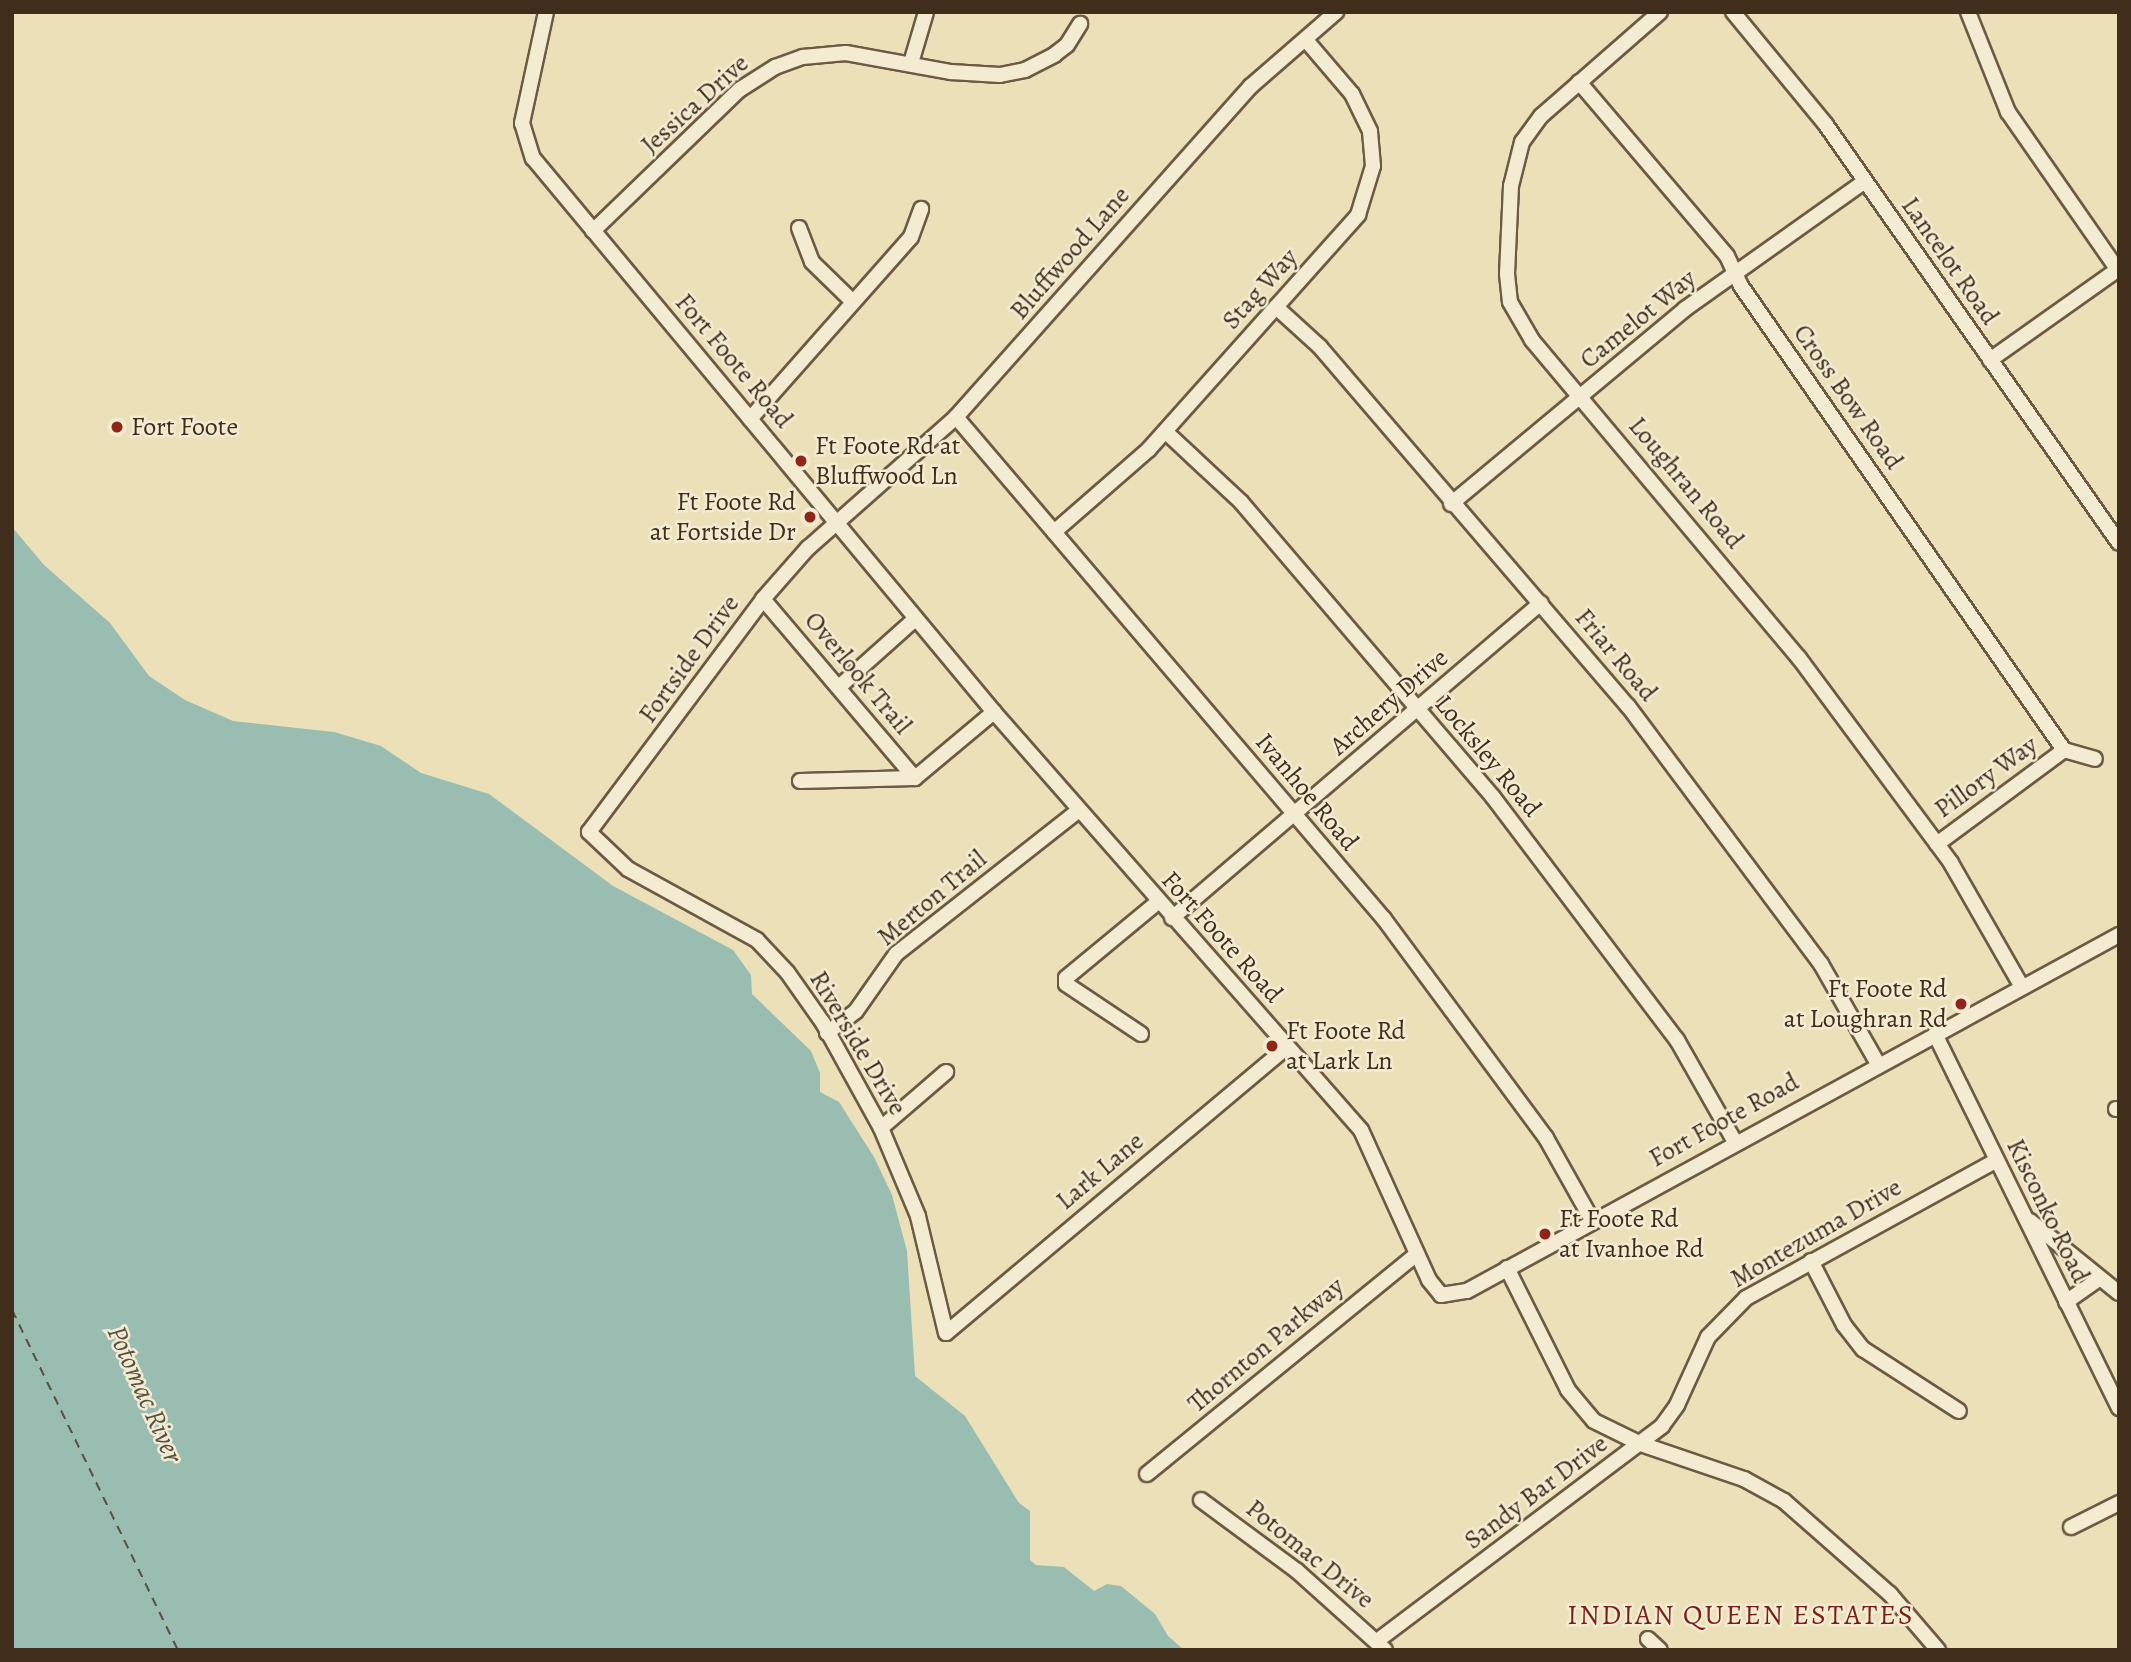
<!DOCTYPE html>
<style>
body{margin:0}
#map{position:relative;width:2131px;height:1662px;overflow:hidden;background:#ece0b9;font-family:Alegreya,serif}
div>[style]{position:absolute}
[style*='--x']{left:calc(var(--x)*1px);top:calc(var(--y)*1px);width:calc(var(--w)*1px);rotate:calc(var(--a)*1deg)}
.water>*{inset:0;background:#99bdb1}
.ferry>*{height:2px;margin-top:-1px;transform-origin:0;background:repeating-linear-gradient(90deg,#575141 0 9px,transparent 0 16px)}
.roads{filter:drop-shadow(2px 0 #6c5a43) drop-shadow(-2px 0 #6c5a43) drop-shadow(0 2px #6c5a43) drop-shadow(0 -2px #6c5a43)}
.minor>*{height:14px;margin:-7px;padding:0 7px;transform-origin:7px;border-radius:7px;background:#f3ebd2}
.dots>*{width:19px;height:19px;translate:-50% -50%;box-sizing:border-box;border:4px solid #f3ebd2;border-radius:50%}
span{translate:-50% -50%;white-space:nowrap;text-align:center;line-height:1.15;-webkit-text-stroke:5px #f3ebd2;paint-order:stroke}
.street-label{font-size:26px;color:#412d1c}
.poi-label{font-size:26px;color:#412d1c}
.left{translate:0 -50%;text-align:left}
.right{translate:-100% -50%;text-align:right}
.water-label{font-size:28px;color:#575141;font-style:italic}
.neighbourhood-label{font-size:28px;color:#7a1f14;letter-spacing:2px}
.frame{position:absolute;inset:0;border:14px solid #412d1c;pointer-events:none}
</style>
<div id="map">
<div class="water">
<div style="clip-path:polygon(12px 527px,44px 565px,110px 623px,149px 676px,185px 700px,233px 721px,334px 732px,381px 746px,421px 773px,489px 794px,613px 886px,733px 950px,751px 975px,752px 994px,811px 1051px,820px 1073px,820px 1092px,839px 1102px,874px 1157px,892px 1195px,907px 1251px,915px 1376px,965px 1416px,1019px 1503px,1030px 1511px,1030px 1560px,1036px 1565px,1064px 1567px,1094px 1591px,1107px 1584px,1121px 1586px,1155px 1614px,1168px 1636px,1184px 1650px,12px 1650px)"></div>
</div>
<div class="ferry">
<div style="--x:12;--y:1310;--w:378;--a:64"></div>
</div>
<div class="roads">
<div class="minor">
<div style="--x:546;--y:12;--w:114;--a:102.2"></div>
<div style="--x:522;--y:123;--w:37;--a:73"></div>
<div style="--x:533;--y:158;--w:721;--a:50.24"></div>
<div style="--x:994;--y:712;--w:556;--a:48.72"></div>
<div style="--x:1361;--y:1130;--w:165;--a:65.6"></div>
<div style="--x:1429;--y:1280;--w:19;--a:51"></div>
<div style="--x:1441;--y:1295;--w:26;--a:-9"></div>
<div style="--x:1467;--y:1291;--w:743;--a:-28.64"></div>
<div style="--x:1660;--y:12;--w:158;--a:138.8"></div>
<div style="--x:1541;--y:116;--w:32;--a:126"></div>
<div style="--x:1522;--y:142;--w:45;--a:104"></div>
<div style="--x:1511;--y:186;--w:88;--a:92.6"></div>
<div style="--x:1507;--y:274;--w:28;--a:84"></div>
<div style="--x:1510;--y:302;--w:44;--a:59.9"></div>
<div style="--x:1532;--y:340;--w:415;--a:50"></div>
<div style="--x:1799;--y:658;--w:255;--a:53.4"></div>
<div style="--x:1951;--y:863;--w:143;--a:60.2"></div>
<div style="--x:1733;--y:12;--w:146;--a:50.5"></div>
<div style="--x:1826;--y:125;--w:510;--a:54.97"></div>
<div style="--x:1968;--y:12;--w:108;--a:68.2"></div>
<div style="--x:2008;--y:112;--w:195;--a:55.2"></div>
<div style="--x:911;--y:63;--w:53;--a:-73.6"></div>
<div style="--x:1579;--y:82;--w:228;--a:49.6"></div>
<div style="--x:1727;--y:256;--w:33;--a:65"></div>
<div style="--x:1741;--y:286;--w:565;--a:55.16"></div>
<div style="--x:799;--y:228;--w:36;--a:69"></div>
<div style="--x:812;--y:262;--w:56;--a:44.3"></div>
<div style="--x:593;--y:231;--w:203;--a:-44"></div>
<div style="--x:739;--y:90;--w:43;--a:-32.6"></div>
<div style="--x:775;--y:67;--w:30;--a:-20"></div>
<div style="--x:803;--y:57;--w:43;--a:-5.3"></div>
<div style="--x:846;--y:53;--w:107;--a:10.3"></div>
<div style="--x:951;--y:72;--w:49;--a:3.5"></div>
<div style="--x:1000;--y:75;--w:25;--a:-11"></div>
<div style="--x:1025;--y:70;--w:33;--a:-27"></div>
<div style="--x:1054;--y:55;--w:16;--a:-38"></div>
<div style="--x:1067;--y:45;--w:25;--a:-58"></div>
<div style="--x:1276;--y:307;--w:59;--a:42.3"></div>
<div style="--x:1320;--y:347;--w:473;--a:49.4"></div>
<div style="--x:1628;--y:706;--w:322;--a:53.2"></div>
<div style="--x:1821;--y:964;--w:115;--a:60.3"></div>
<div style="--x:1990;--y:360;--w:156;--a:-35.3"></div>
<div style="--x:956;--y:417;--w:660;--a:49.55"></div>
<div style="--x:1384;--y:919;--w:272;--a:53.5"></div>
<div style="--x:1546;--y:1138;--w:94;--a:60.7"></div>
<div style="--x:750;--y:419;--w:243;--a:-48.5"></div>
<div style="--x:911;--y:237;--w:30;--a:-70"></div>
<div style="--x:1166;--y:432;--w:103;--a:43"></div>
<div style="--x:1241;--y:502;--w:388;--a:49.5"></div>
<div style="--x:1493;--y:797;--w:305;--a:52.9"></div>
<div style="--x:1677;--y:1040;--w:117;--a:60.4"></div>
<div style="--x:1451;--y:504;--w:305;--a:-39.8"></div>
<div style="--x:1685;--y:309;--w:219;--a:-35.4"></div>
<div style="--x:1054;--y:532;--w:126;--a:-41.1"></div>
<div style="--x:1149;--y:449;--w:314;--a:-48.2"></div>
<div style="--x:1358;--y:215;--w:51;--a:-73"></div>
<div style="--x:1373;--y:166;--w:35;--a:-95"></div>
<div style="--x:1370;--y:131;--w:41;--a:-115.9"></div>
<div style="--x:1352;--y:94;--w:72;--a:-130.5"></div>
<div style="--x:763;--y:599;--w:235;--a:49.7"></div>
<div style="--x:839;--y:687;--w:102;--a:-41.8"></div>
<div style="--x:2064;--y:750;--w:32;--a:16"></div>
<div style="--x:915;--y:778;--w:103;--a:-39.9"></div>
<div style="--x:800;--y:781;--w:115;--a:-1.5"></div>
<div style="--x:1937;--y:844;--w:158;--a:-36.5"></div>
<div style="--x:1172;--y:918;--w:485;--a:-40.5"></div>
<div style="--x:827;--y:1033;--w:36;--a:-37"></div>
<div style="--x:856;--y:1011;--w:70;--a:-54.9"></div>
<div style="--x:896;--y:954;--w:233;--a:-38.2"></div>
<div style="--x:1141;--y:1034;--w:90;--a:-146.3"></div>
<div style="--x:1066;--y:984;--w:6;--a:-90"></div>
<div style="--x:1066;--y:978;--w:119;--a:-39.6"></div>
<div style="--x:1935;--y:1034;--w:417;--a:63.8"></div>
<div style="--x:1287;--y:1047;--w:445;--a:140"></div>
<div style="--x:946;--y:1333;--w:120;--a:-103.5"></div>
<div style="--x:918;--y:1216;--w:95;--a:-112.8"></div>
<div style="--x:881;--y:1128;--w:120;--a:-118.9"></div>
<div style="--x:823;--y:1023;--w:62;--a:-125.2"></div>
<div style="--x:787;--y:972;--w:44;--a:-133.2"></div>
<div style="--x:757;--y:940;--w:147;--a:-151.2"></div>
<div style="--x:628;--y:869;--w:54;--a:-136.5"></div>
<div style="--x:589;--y:832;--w:291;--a:-53.2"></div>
<div style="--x:763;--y:599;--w:68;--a:-48.6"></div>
<div style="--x:808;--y:548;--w:198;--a:-41.5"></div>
<div style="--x:956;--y:417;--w:443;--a:-48.3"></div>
<div style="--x:1251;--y:86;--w:113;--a:-41"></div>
<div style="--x:2116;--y:1109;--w:3;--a:0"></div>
<div style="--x:881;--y:1128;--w:86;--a:-40.7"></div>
<div style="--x:2030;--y:1221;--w:114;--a:39"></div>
<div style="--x:1811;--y:1261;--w:72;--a:62.7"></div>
<div style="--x:1844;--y:1325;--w:31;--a:52"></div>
<div style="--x:1863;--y:1349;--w:114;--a:32.9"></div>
<div style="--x:1507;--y:1268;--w:136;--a:63.4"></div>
<div style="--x:1568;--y:1390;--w:40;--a:50"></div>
<div style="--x:1594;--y:1421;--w:52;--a:26.1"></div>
<div style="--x:1641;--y:1444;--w:109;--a:18.8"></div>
<div style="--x:1744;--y:1479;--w:46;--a:28.8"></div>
<div style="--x:1784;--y:1501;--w:141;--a:41.3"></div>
<div style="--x:1890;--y:1594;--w:74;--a:49.4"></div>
<div style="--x:2066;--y:1302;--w:40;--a:-34.9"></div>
<div style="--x:1147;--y:1474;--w:348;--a:-39.2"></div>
<div style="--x:1201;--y:1500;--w:119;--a:36.5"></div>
<div style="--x:1297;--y:1571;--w:118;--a:41.9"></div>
<div style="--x:2071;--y:1527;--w:54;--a:-26.6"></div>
<div style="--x:1648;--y:1639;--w:16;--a:43"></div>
<div style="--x:1377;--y:1641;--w:357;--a:-37"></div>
<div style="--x:1662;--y:1426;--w:26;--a:-54"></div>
<div style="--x:1677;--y:1405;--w:75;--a:-65.5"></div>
<div style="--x:1708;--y:1337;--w:54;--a:-45.7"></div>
<div style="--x:1746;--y:1298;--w:284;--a:-28.8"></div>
</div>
</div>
<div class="dots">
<div style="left:117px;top:427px;background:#8f2418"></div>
<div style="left:801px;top:461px;background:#8f2418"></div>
<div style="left:810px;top:517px;background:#8f2418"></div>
<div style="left:1961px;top:1004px;background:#8f2418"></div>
<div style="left:1272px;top:1046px;background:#8f2418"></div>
<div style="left:1545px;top:1234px;background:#8f2418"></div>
</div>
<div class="street-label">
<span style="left:695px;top:104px;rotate:-42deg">Jessica Drive</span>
<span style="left:1070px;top:253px;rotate:-49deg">Bluffwood Lane</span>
<span style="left:1950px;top:261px;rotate:55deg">Lancelot Road</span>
<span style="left:1260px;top:289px;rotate:-48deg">Stag Way</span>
<span style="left:1638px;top:319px;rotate:-39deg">Camelot Way</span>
<span style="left:734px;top:361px;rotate:50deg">Fort Foote Road</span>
<span style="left:1848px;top:397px;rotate:55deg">Cross Bow Road</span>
<span style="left:1686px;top:483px;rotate:50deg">Loughran Road</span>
<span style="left:1616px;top:655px;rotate:50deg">Friar Road</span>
<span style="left:689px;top:659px;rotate:-54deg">Fortside Drive</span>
<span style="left:858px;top:673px;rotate:50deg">Overlook Trail</span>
<span style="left:1389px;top:702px;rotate:-41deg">Archery Drive</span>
<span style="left:1488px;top:756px;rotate:50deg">Locksley Road</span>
<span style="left:1986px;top:777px;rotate:-36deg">Pillory Way</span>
<span style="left:1307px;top:792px;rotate:50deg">Ivanhoe Road</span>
<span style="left:932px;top:898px;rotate:-40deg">Merton Trail</span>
<span style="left:1222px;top:937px;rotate:48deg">Fort Foote Road</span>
<span style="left:858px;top:1043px;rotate:59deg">Riverside Drive</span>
<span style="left:1724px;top:1120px;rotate:-29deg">Fort Foote Road</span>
<span style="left:1100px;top:1171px;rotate:-40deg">Lark Lane</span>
<span style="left:2048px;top:1211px;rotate:64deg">Kisconko Road</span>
<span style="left:1816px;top:1233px;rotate:-30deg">Montezuma Drive</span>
<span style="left:1266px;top:1345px;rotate:-40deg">Thornton Parkway</span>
<span style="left:1536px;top:1492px;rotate:-37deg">Sandy Bar Drive</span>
<span style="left:1310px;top:1554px;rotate:39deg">Potomac Drive</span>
</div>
<div class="poi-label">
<span class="left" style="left:131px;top:427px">Fort Foote</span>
<span class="left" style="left:815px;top:461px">Ft Foote Rd at<br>Bluffwood Ln</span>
<span class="right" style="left:796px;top:517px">Ft Foote Rd<br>at Fortside Dr</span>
<span class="right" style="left:1947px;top:1004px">Ft Foote Rd<br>at Loughran Rd</span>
<span class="left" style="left:1286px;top:1046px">Ft Foote Rd<br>at Lark Ln</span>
<span class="left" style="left:1559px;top:1234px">Ft Foote Rd<br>at Ivanhoe Rd</span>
</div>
<div class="water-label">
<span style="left:145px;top:1394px;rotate:66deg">Potomac River</span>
</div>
<div class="neighbourhood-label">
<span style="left:1741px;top:1615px">INDIAN QUEEN ESTATES</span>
</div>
<div class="frame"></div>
</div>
